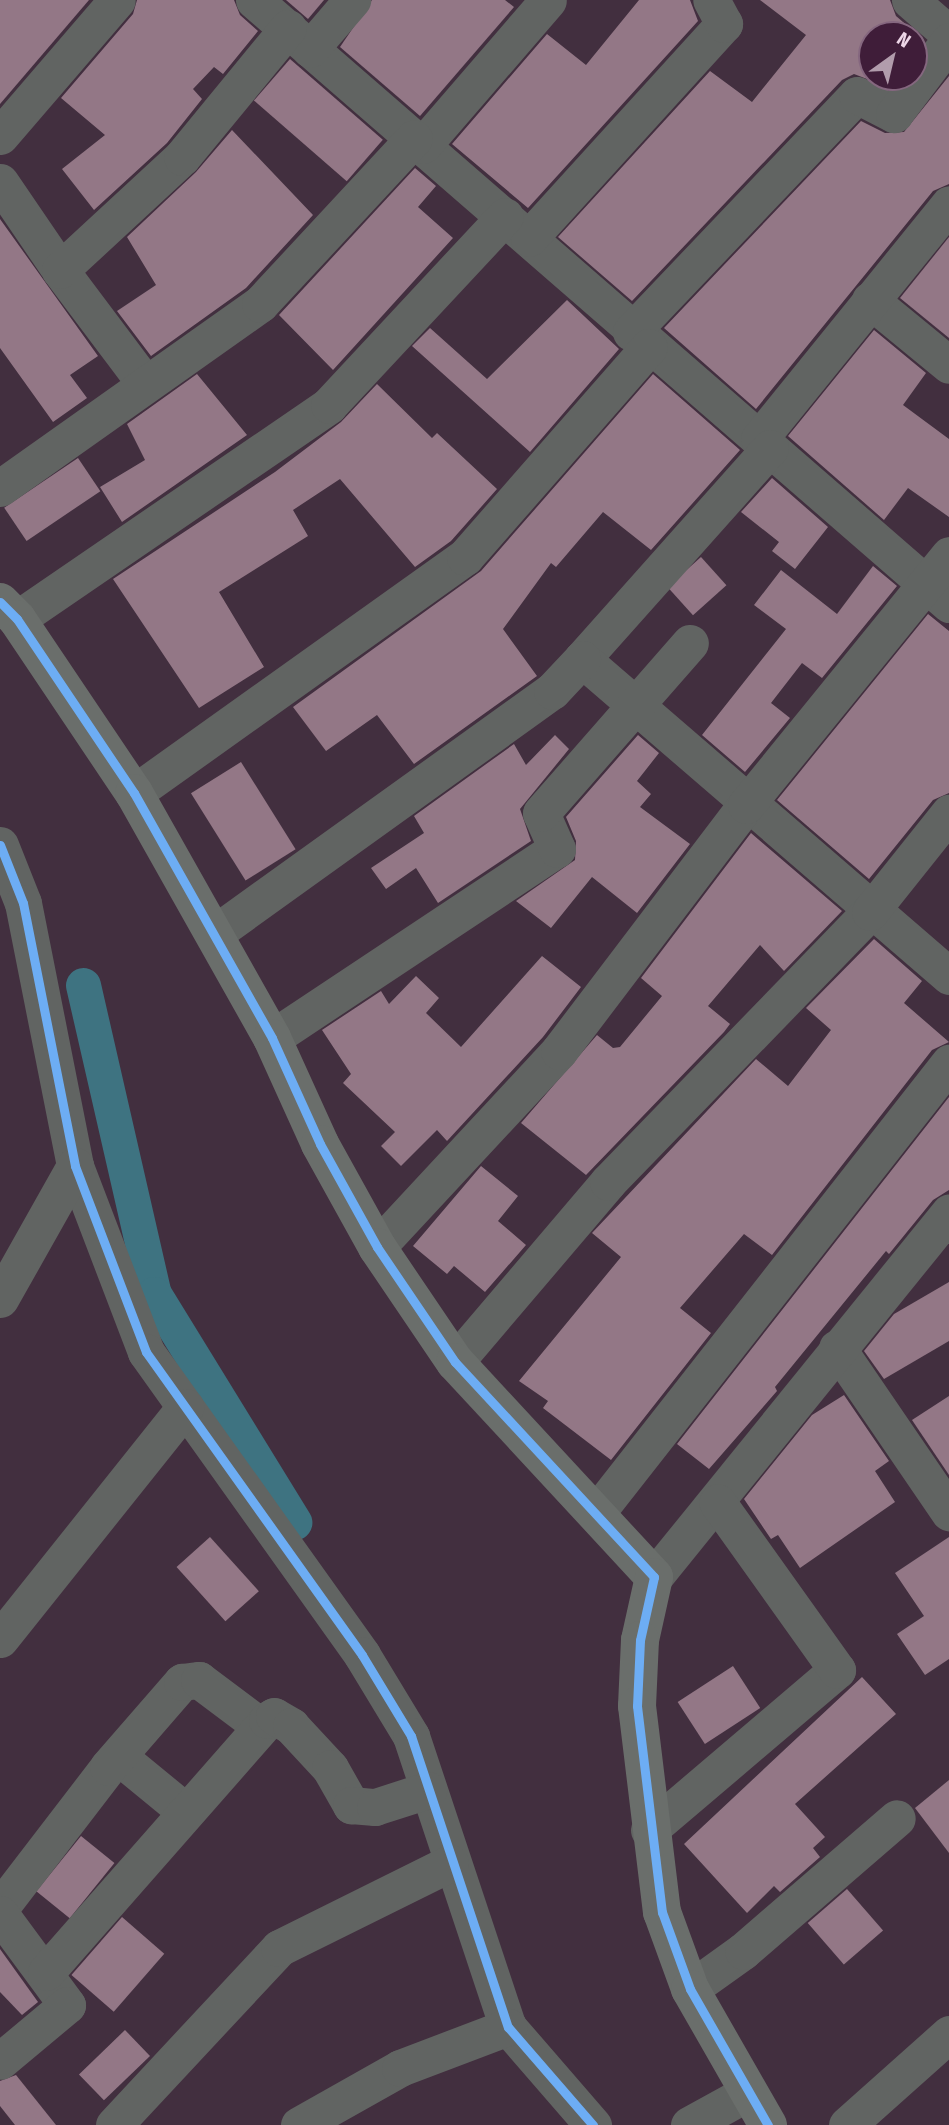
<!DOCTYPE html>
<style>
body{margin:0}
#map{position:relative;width:949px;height:2125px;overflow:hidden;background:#422f3f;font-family:"Fira Sans Condensed",sans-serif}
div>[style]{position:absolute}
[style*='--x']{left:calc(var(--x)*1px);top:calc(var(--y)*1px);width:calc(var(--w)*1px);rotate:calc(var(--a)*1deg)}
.canal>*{height:35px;margin:-17.5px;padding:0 17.5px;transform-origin:17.5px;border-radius:17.5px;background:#3e7381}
.building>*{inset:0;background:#937786;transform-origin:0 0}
.street>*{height:37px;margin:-18.5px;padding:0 18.5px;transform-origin:18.5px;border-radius:18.5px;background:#616462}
.secondary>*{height:38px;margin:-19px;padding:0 19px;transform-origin:19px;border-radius:19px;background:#6a6e6b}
.cycleway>*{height:9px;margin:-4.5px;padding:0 4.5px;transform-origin:4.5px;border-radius:4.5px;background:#6dadf4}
span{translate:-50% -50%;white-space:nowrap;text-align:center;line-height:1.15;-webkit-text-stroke:7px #3f1d39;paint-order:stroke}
.north{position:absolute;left:858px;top:21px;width:70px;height:70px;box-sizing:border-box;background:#3f1d39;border:2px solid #85677f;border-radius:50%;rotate:34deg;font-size:19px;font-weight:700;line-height:28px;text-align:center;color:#edd6e7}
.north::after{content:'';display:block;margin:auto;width:24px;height:32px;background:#b19cac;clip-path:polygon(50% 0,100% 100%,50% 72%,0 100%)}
</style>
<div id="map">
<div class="canal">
<div style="--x:83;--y:985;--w:317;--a:77.1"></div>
<div style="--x:154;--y:1294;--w:268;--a:58.4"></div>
</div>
<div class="building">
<div style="clip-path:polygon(0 0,89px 0,0 104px)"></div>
<div style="clip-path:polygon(137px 0,234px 0,240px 15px,258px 31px,223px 74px,214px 67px,193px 89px,202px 99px,167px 143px,94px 210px,62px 169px,105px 135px,61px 98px,133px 14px)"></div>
<div style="clip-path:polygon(286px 0,324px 0,308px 19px)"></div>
<div style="clip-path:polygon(372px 0,505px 0,514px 7px,420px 116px,340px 47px)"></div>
<div style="clip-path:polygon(639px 0,690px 0,698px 21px,528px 208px,452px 144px,547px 34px,586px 65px)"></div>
<div style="clip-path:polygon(760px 0,890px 0,896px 16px,924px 40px,914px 53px,914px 35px,872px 35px,872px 77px,896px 77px,888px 87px,854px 74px,842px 80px,632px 301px,558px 237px,710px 71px,752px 102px,806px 35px)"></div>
<div style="left:290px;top:59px;width:123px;height:55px;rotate:41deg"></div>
<div style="clip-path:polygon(949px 76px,949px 184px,933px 191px,756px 409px,664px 328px,861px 121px,885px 133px,904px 132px)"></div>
<div style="clip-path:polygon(232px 130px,313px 215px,246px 288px,151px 356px,117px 311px,156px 285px,127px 237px,196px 172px)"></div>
<div style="clip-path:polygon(415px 168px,436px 186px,418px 207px,453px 238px,333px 370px,279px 315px)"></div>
<div style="clip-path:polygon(0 219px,98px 356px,70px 375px,87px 398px,53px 422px,0 348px)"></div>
<div style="clip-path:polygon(949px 237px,949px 338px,900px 298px)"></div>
<div style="clip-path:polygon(567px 300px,619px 349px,530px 452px,412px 346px,430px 328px,487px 379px)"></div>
<div style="clip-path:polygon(874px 330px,926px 373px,903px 405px,949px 439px,949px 517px,908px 488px,884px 520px,788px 436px)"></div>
<div style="clip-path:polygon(197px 374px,247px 435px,122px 522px,100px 487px,145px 460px,127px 424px)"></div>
<div style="clip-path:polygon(653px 374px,740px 450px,651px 550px,603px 512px,556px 567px,551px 563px,503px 629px,537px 676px,414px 764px,377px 715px,326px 751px,293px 707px,481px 571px)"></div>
<div style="clip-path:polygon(377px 384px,432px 438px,437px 433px,497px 489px,451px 541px,415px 567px,340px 479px,293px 510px,308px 536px,219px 592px,264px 667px,199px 708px,113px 579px,275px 472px,341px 422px)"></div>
<div style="left:78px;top:458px;width:40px;height:89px;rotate:56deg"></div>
<div style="clip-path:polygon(772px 478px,828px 527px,795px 569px,772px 551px,779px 542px,741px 512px)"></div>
<div style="left:701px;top:557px;width:38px;height:45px;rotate:48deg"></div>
<div style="clip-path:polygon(873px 566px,897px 586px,822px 678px,802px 663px,771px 703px,790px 718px,745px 772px,702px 735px,786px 629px,754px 605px,781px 570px,837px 614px)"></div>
<div style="clip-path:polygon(928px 614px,949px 631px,949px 793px,933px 800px,869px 879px,777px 800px)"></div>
<div style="clip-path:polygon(555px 735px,569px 749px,520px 809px,531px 841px,438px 903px,416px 868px,386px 889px,371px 868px,424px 833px,414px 816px,514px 744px,526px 765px)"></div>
<div style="clip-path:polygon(638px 735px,659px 753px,637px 781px,651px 794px,640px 807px,690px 844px,637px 913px,592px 877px,551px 928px,516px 901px,575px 860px,576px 841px,566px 817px)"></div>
<div style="left:241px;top:762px;width:103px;height:59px;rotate:58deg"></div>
<div style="clip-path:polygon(751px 833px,842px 911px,784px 971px,760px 945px,708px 1006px,730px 1024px,724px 1032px,586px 1175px,521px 1123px,597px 1035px,613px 1048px,620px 1047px,662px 996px,641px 978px)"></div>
<div style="clip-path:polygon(874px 939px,922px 981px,904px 1003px,949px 1042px,932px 1050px,772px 1255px,744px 1234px,680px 1308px,711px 1333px,611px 1460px,543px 1408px,548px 1401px,519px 1381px,621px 1257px,592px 1233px,756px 1059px,788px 1086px,831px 1030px,806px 1008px)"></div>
<div style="clip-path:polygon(542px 956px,581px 987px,543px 1037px,447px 1141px,437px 1130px,401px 1166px,381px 1146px,395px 1132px,343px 1083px,351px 1074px,322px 1030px,381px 991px,389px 1004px,416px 976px,439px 998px,426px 1013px,461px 1047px)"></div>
<div style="clip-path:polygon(949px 1097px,949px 1190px,933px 1200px,889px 1254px,886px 1251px,775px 1387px,777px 1391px,709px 1469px,677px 1444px)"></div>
<div style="clip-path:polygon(481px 1166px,518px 1196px,498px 1221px,526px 1245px,485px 1292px,454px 1266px,447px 1274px,413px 1246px)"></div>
<div style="clip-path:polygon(949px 1282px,949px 1341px,884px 1379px,864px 1351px,894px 1314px)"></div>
<div style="clip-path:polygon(844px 1395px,889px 1461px,875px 1471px,895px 1502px,800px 1568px,778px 1535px,771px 1539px,744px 1499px,812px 1415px)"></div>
<div style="clip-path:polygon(949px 1396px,949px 1475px,912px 1420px)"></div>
<div style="left:210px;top:1537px;width:73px;height:45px;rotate:48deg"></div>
<div style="clip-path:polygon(949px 1537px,949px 1659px,925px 1675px,897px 1634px,924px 1616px,895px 1573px)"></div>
<div style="left:733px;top:1666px;width:50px;height:66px;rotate:57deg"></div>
<div style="clip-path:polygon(862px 1677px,896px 1714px,795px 1804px,825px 1837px,813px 1848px,820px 1857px,780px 1892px,774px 1886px,747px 1913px,684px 1844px)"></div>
<div style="clip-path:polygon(949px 1780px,949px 1853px,915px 1808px)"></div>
<div style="left:81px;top:1836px;width:43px;height:71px;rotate:39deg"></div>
<div style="left:847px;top:1889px;width:55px;height:52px;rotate:49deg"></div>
<div style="left:122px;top:1917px;width:56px;height:77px;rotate:41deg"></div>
<div style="clip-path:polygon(0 1949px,38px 2002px,22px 2015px,0 1992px)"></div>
<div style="left:125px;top:2030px;width:36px;height:64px;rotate:46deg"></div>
<div style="clip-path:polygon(16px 2075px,56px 2125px,15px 2125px,0 2106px,0 2081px)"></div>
</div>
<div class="street">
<div style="--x:254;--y:0;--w:921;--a:40.99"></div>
<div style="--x:910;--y:0;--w:52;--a:41.1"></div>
<div style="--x:310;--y:49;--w:65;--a:-49.4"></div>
<div style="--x:0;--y:136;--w:179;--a:-49.3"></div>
<div style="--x:423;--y:145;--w:191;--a:-49.2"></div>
<div style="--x:0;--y:182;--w:107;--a:55.7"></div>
<div style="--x:529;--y:238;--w:290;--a:-47.7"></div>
<div style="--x:724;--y:24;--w:27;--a:-118"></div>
<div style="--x:870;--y:300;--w:102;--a:39.4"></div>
<div style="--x:631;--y:332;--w:327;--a:-46.4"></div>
<div style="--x:857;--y:95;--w:42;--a:27.2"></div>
<div style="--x:894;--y:114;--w:91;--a:-53"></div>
<div style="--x:144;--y:382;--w:140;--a:-126.9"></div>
<div style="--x:60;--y:270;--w:166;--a:-42.8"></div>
<div style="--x:182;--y:157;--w:167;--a:-50.6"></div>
<div style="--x:759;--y:439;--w:302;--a:-51"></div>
<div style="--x:770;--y:448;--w:283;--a:131.7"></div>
<div style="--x:582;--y:659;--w:485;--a:40.8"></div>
<div style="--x:0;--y:488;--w:319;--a:-35.3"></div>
<div style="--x:260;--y:304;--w:226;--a:-47.1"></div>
<div style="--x:17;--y:619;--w:378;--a:-34.4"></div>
<div style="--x:329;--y:405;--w:258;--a:-47"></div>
<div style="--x:134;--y:793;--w:407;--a:-35.5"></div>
<div style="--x:465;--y:557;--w:279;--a:-48.8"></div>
<div style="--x:0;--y:845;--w:62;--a:68.4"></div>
<div style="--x:23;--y:903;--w:268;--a:78.8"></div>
<div style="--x:75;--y:1166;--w:199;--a:69.1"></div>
<div style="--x:146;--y:1352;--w:372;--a:54.5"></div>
<div style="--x:362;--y:1655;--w:95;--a:58.8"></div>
<div style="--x:411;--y:1736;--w:307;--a:71.6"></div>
<div style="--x:508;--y:2027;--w:130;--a:49.1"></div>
<div style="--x:215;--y:933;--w:415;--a:-35.7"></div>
<div style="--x:552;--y:691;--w:44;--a:-46.8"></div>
<div style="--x:272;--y:1038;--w:342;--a:-33.6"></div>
<div style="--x:557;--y:849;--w:39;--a:-114"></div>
<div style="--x:541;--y:813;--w:226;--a:-48.8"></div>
<div style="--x:377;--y:1247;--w:267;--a:-47.1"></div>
<div style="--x:559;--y:1051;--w:309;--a:-52.8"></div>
<div style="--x:746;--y:805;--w:322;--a:-50.9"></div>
<div style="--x:0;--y:1299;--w:153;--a:-60.6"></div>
<div style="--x:837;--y:1348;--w:199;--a:55.7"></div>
<div style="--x:455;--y:1362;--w:236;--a:-49.6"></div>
<div style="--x:608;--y:1182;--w:376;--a:-45.9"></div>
<div style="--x:870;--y:912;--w:127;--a:-51.4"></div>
<div style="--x:597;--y:1512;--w:571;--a:-51.9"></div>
<div style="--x:654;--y:1577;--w:469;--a:-51"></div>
<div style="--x:0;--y:1639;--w:297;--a:-51.4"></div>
<div style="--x:118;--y:1756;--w:87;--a:39.4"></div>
<div style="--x:649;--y:1830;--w:247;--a:-40.4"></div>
<div style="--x:837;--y:1670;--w:206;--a:-125.5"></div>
<div style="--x:0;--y:1908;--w:178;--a:-52.5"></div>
<div style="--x:108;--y:1767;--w:113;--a:-49"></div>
<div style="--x:182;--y:1682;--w:17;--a:-7"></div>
<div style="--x:199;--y:1680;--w:75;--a:36.9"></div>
<div style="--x:0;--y:1914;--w:113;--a:53.6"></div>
<div style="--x:67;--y:2005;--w:87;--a:140.1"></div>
<div style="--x:46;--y:1972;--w:335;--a:-48.7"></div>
<div style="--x:267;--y:1720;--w:8;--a:-30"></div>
<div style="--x:274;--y:1716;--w:20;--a:30"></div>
<div style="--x:291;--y:1726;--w:57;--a:47.1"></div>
<div style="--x:330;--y:1768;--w:43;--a:60.4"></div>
<div style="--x:351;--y:1805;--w:24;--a:5"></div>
<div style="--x:375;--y:1807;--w:56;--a:-17.8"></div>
<div style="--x:690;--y:1989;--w:65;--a:-35.6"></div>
<div style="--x:743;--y:1951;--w:203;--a:-40.8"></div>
<div style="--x:114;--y:2125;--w:242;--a:-47"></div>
<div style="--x:279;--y:1948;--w:191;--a:-26.4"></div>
<div style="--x:299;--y:2125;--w:116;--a:-29.4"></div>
<div style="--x:400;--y:2068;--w:116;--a:-20.8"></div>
<div style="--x:689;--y:2125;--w:66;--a:-28.9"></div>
<div style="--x:847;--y:2125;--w:137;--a:-41.7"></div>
</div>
<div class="secondary">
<div style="--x:0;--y:602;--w:24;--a:45"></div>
<div style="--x:17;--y:619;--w:210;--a:56.1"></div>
<div style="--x:134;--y:793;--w:281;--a:60.6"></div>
<div style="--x:272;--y:1038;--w:116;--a:65.6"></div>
<div style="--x:320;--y:1144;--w:118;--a:61"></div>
<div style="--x:377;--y:1247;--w:139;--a:55.9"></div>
<div style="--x:455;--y:1362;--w:293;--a:47.2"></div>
<div style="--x:654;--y:1577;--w:65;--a:102.5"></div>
<div style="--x:640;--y:1640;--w:66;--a:92.6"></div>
<div style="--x:637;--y:1706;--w:208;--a:83.1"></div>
<div style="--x:662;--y:1912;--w:82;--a:70"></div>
<div style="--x:690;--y:1989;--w:157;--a:60.2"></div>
</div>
<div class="cycleway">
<div style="--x:0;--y:602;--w:24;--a:45"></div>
<div style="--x:17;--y:619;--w:210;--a:56.1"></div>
<div style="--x:134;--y:793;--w:281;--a:60.6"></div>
<div style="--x:272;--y:1038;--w:116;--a:65.6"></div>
<div style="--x:320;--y:1144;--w:118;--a:61"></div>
<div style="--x:377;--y:1247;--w:139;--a:55.9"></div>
<div style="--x:455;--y:1362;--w:293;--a:47.2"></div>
<div style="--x:654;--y:1577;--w:65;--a:102.5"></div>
<div style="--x:640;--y:1640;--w:66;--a:92.6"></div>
<div style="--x:637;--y:1706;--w:208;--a:83.1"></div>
<div style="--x:662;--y:1912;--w:82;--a:70"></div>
<div style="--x:690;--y:1989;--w:157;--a:60.2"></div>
<div style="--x:0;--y:845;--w:62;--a:68.4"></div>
<div style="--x:23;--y:903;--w:268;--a:78.8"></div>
<div style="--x:75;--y:1166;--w:199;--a:69.1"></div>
<div style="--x:146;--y:1352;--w:372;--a:54.5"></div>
<div style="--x:362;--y:1655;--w:95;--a:58.8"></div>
<div style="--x:411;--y:1736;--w:307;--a:71.6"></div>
<div style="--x:508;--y:2027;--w:130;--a:49.1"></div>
</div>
<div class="north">N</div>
</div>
